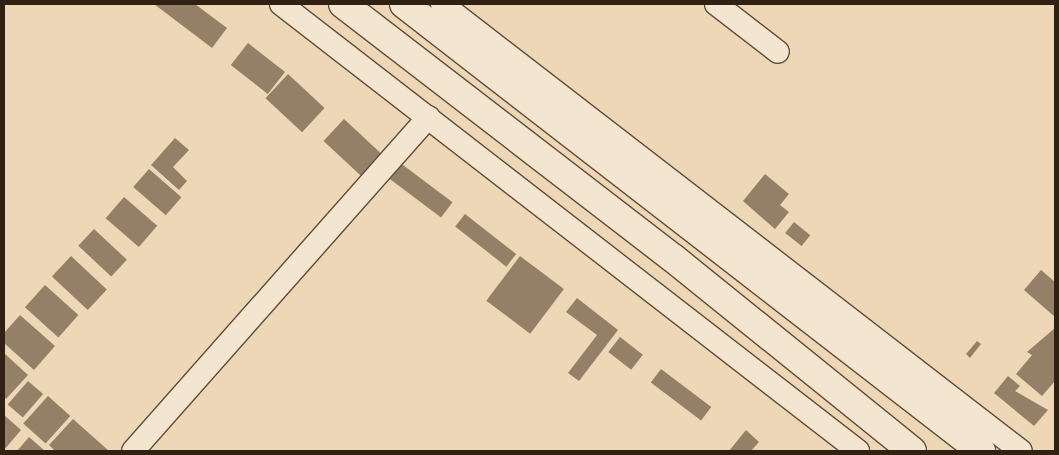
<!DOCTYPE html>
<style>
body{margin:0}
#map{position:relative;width:1059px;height:455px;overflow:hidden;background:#eed7b6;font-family:"IM FELL DW Pica",serif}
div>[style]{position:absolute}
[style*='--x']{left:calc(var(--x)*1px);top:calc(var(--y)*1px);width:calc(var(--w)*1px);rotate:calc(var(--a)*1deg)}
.building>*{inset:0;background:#938067;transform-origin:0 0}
.roads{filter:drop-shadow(1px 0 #604e3b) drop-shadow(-1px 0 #604e3b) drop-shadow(0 1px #604e3b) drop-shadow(0 -1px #604e3b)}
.street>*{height:22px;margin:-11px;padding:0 11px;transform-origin:11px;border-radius:11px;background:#f4e5d0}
.secondary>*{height:28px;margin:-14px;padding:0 14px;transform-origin:14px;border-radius:14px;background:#f4e5d0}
span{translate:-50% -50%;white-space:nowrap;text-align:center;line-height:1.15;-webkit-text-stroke:5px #f4e5d0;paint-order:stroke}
.frame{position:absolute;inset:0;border:5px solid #302112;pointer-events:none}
</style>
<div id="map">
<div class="building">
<div style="clip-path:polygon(154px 4px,195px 4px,227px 28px,212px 48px)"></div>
<div style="left:248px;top:43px;width:47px;height:28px;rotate:38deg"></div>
<div style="left:288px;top:74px;width:50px;height:33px;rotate:43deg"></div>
<div style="left:344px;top:119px;width:54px;height:30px;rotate:43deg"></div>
<div style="clip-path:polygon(175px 138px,189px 150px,173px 167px,187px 181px,179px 190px,151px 165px)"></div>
<div style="left:399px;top:162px;width:67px;height:19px;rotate:37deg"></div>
<div style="left:149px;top:169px;width:43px;height:24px;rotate:41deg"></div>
<div style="clip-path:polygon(765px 174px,789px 194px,780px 205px,789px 212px,775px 229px,743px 201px)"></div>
<div style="left:124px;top:197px;width:44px;height:28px;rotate:41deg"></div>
<div style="left:465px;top:214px;width:65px;height:16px;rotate:38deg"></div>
<div style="left:794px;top:222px;width:21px;height:14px;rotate:39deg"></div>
<div style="left:94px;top:229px;width:45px;height:23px;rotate:43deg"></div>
<div style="left:71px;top:256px;width:49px;height:28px;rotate:43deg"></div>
<div style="left:520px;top:256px;width:55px;height:56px;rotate:37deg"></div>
<div style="clip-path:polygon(1041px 270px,1055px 282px,1055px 317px,1024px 290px)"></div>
<div style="left:45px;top:285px;width:45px;height:30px;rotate:42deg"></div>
<div style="clip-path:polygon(577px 298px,618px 330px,579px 381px,568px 373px,597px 335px,566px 312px)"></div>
<div style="clip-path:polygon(20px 315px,55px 346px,34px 370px,4px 343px,4px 333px)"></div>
<div style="clip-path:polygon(1055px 328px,1055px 381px,1042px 396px,1016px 374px,1032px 355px,1027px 352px)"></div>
<div style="left:620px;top:337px;width:29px;height:19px;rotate:38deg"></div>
<div style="clip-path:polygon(977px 341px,981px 344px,970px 358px,966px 354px)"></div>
<div style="clip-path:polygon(4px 353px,28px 375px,6px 399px,4px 396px)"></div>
<div style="left:661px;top:369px;width:63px;height:17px;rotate:37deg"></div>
<div style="clip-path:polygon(1008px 376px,1020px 386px,1015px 391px,1048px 410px,1034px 426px,994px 393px)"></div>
<div style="left:28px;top:381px;width:20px;height:31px;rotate:41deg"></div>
<div style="left:48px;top:396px;width:30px;height:37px;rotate:42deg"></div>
<div style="clip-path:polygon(4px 415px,21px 430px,4px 450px)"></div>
<div style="clip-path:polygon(73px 419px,109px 451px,55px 451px,49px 445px)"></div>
<div style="clip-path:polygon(746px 430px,759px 442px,751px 451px,729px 451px)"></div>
<div style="clip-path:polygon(29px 437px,45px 451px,17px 451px)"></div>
</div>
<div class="roads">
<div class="street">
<div style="--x:281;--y:4;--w:730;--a:37.76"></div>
<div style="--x:442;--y:4;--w:731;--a:37.67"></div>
<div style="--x:716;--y:4;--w:78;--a:37.7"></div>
<div style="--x:133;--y:451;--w:446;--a:-48.5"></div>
</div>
<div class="secondary">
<div style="--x:343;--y:4;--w:416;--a:37.6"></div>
<div style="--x:673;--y:258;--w:307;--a:38.9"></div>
<div style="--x:404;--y:4;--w:730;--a:37.76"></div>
</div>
</div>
<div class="frame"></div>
</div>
